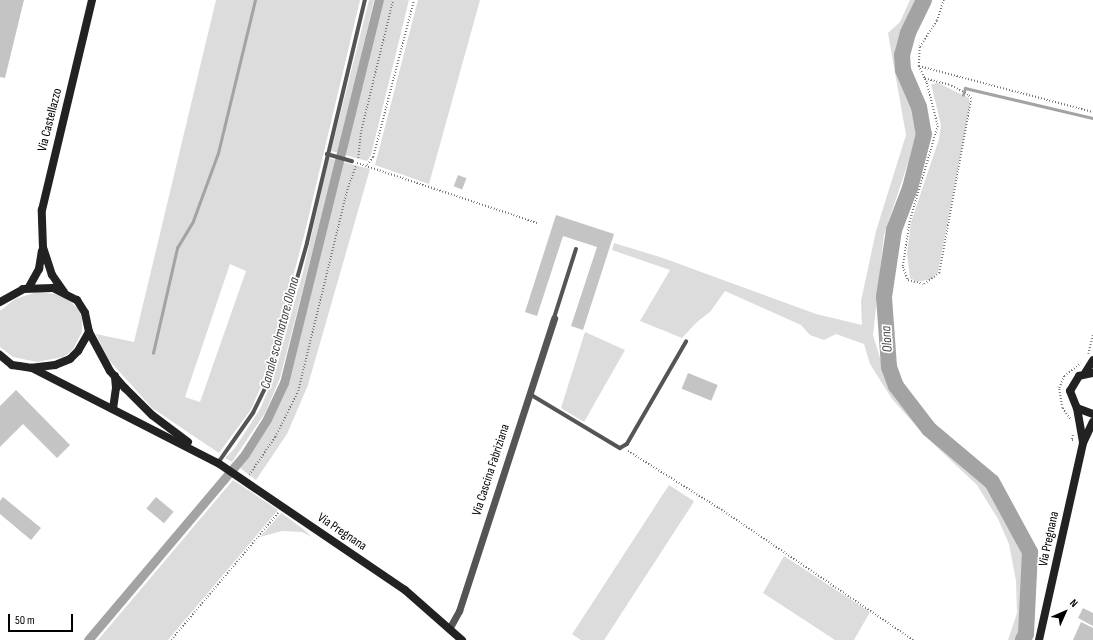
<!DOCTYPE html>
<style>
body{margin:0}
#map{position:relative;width:1093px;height:640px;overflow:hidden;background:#fff;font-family:"Sofia Sans Condensed",sans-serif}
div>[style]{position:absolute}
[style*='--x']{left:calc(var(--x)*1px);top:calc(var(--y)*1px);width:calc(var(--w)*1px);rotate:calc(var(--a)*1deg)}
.green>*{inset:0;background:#dcdcdc;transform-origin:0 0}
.stream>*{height:2.5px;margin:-1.25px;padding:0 1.25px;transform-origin:1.25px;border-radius:1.25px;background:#a3a3a3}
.canal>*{height:9px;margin:-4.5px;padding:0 4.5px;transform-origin:4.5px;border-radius:4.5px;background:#a3a3a3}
.river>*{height:16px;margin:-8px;padding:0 8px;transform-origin:8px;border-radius:8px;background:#a3a3a3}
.building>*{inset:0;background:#c4c4c4;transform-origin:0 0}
.path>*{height:1.5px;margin-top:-0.75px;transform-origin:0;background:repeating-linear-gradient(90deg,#777 0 1px,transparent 0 3px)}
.lane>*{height:3.5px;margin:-1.75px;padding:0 1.75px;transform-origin:1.75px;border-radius:1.75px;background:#555}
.street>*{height:7px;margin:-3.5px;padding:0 3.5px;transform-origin:3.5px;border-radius:3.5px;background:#555}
.secondary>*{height:8px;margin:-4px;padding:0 4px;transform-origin:4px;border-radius:4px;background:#222}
span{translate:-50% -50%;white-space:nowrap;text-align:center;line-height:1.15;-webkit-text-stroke:3.5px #fff;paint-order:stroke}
.street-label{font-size:13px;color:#000}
.water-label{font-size:14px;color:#444;font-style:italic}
.north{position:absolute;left:1045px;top:592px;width:40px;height:40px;-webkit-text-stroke:3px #fff;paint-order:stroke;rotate:45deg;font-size:11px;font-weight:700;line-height:16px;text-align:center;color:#000}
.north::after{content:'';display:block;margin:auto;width:14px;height:18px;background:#000;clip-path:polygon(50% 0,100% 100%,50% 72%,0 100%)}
.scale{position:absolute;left:8px;top:614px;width:65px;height:18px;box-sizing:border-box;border:2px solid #000;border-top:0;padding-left:5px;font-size:12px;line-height:14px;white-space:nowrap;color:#000;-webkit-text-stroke:3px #fff;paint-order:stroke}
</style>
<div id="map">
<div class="green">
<div style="clip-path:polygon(evenodd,216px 0,360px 0,304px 236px,266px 376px,250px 411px,219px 453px,152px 408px,108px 359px,96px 334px,134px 342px,216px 0,230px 264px,246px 271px,200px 402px,185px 397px,230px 264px)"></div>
<div style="clip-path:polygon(369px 0,374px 0,339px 153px,331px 151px)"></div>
<div style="clip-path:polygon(382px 0,409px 0,371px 155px,367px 161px,345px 155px)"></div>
<div style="clip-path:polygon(418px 0,480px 0,429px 184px,375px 165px)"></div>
<div style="clip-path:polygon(910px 0,918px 0,901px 36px,896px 55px,901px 85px,908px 91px,915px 114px,917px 136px,884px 235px,873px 335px,889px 387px,927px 432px,988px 486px,1024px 555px,1021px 634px,1018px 640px,1008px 640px,1017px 613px,1016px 581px,1009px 544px,998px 519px,977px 485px,926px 437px,892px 399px,870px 364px,864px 344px,836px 334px,824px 340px,810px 335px,801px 325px,725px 291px,710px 312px,697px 322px,682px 338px,640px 321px,670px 270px,612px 250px,614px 243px,663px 258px,816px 314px,862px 325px,861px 301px,876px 231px,906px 135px,888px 33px,900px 22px)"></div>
<div style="clip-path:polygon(938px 83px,969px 98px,970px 105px,938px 272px,932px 279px,917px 282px,910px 278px,907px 254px,911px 222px,939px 139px,941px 125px,931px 84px)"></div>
<div style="clip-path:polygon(329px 158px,336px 160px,280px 378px,265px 413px,232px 462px,225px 458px,235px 448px,260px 409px,273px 379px,303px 272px)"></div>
<div style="clip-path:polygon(343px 162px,370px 169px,308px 385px,287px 434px,256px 480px,240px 468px,265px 431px,292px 371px)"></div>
<div style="clip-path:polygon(37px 292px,55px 294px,68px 299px,78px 309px,82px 318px,82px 332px,72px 351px,63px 357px,37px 362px,13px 357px,0 347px,0 311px,15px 299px)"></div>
<div style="clip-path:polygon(585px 332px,625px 350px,584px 422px,561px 408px)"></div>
<div style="clip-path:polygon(233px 480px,278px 510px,168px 640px,98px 640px)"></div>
<div style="left:669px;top:485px;width:30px;height:178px;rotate:33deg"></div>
<div style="clip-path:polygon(281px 513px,302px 528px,312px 537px,302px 532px,282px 531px,260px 537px)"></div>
<div style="clip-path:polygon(784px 556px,870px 612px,854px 640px,835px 640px,763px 593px)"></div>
</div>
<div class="stream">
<div style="--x:963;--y:95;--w:7;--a:-74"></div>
<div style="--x:965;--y:88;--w:131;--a:13.2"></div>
<div style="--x:153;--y:353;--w:108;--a:-77.1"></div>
<div style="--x:177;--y:248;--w:31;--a:-59"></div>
<div style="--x:193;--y:221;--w:72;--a:-69.8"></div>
<div style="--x:218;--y:153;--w:157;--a:-76.4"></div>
</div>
<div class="canal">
<div style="--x:88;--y:640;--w:243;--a:-49.8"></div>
<div style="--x:245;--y:454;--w:41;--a:-57.8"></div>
<div style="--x:267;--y:419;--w:40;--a:-65"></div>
<div style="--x:284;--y:383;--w:395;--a:-76.1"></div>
</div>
<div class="river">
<div style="--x:924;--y:0;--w:37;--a:116"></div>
<div style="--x:908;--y:33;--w:23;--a:105"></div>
<div style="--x:902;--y:55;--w:15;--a:86"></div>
<div style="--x:903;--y:70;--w:40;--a:66.6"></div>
<div style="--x:919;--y:107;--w:27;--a:80"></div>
<div style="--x:924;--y:134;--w:56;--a:104.5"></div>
<div style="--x:910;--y:188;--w:45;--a:110.9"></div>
<div style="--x:894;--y:230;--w:68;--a:98.5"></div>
<div style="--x:884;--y:297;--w:70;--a:85.9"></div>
<div style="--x:889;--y:367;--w:20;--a:70"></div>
<div style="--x:896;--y:386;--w:54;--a:52.5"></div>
<div style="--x:929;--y:429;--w:82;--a:40.1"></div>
<div style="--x:992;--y:482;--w:80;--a:61.5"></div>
<div style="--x:1030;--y:552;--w:82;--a:92.8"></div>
<div style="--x:1026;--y:634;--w:7;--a:117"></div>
</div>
<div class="building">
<div style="clip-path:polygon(0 0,24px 0,5px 78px,0 77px)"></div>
<div style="left:458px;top:175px;width:9px;height:12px;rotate:21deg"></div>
<div style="clip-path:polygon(556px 215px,614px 234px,583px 330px,571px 326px,597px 247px,563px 236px,537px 316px,525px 312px)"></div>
<div style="left:688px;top:373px;width:32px;height:17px;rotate:22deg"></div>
<div style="clip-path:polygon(16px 390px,70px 445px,57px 458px,23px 424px,0 447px,0 406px)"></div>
<div style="clip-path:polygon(3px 497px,41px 528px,31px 540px,0 514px,0 501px)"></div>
<div style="left:156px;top:497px;width:23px;height:15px;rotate:40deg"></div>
<div style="clip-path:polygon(1083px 608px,1093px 613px,1093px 626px,1078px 618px)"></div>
<div style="clip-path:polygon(1081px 622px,1093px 628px,1093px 640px,1073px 640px)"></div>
</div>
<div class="path">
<div style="--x:944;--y:0;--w:22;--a:108"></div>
<div style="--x:937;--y:21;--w:31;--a:123"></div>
<div style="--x:920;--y:47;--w:19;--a:93"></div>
<div style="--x:919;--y:66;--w:180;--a:14.8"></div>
<div style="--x:919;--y:66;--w:14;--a:65"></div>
<div style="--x:925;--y:79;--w:4;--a:63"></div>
<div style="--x:927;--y:83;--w:44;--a:75.7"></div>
<div style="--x:938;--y:126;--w:99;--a:106.4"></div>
<div style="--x:910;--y:221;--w:47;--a:98.7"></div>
<div style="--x:903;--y:267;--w:14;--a:69"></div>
<div style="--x:908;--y:280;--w:16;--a:14"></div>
<div style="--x:924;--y:284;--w:19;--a:-36"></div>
<div style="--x:939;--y:273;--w:177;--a:-79.6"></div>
<div style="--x:971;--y:99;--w:5;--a:-127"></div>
<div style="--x:968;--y:95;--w:21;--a:-152"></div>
<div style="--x:949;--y:85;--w:25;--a:-166"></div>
<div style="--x:358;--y:158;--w:27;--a:-84"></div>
<div style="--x:361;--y:131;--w:135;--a:-76.3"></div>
<div style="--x:357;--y:163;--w:190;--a:18.4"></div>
<div style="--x:367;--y:165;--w:10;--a:-53"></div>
<div style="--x:373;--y:157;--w:162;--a:-75.4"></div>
<div style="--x:1088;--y:354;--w:21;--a:-76"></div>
<div style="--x:1070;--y:419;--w:14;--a:-126"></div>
<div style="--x:1062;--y:408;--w:20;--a:-99"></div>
<div style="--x:1059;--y:388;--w:13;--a:-67"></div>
<div style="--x:1064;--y:376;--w:21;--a:-37"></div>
<div style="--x:1073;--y:435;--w:5;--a:101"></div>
<div style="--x:1072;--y:440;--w:3;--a:18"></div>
<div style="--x:628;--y:451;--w:107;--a:32.1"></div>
<div style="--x:719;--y:508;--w:235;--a:34.2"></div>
<div style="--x:249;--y:475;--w:46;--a:-55.6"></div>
<div style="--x:275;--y:437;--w:51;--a:-63.4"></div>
<div style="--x:298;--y:391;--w:207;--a:-76.3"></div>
<div style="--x:347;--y:190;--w:27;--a:-70"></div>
<div style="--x:171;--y:640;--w:166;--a:-49.9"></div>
</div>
<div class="lane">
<div style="--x:327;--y:154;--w:26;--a:16"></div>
<div style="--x:554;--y:318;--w:72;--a:-72.3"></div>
<div style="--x:530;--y:394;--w:105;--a:31"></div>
<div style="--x:620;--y:448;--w:8;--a:-30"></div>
<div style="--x:627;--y:444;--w:118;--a:-60"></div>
<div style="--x:218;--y:463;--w:61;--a:-55"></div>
<div style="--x:253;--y:413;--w:34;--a:-64"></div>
<div style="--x:268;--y:382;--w:144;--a:-74.3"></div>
<div style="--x:307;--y:243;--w:250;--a:-76.6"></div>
</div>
<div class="street">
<div style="--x:449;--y:629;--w:21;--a:-61"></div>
<div style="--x:459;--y:611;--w:308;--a:-72"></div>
</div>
<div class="secondary">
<div style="--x:29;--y:287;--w:21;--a:-61"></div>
<div style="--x:39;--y:269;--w:18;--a:-81"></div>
<div style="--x:64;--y:292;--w:21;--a:-125"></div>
<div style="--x:52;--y:275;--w:28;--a:-108"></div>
<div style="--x:43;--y:248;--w:38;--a:-92"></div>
<div style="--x:42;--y:210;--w:216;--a:-76.6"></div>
<div style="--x:0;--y:302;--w:26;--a:-29"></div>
<div style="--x:23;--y:289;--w:30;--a:-2"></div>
<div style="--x:53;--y:288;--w:27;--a:27"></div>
<div style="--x:77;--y:300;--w:15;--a:58"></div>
<div style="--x:85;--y:313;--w:19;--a:78"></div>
<div style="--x:89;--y:332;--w:22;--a:120"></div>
<div style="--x:78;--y:351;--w:11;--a:135"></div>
<div style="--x:70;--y:359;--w:16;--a:158"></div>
<div style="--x:55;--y:365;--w:23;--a:173"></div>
<div style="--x:32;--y:368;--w:13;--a:-171"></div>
<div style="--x:19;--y:366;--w:7;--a:-172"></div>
<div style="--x:12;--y:365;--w:16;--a:-140"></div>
<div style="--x:89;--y:332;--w:44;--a:61.7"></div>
<div style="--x:110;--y:371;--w:23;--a:49"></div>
<div style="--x:125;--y:388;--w:38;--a:45"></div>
<div style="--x:152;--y:415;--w:45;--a:36.9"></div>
<div style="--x:32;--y:368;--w:209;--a:27.1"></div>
<div style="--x:218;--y:463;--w:226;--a:34.2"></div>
<div style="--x:405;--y:590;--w:76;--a:41.3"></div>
<div style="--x:1085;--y:373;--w:15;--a:-58"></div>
<div style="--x:1093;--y:373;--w:14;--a:168"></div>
<div style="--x:1079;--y:376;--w:17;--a:121"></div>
<div style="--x:1070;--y:391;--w:18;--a:68"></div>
<div style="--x:1077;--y:408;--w:17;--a:21"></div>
<div style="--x:1077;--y:408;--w:34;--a:80"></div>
<div style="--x:113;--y:409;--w:21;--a:-82"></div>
<div style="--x:116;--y:388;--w:12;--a:-95"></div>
<div style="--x:1039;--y:640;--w:202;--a:-77.4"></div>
<div style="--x:1083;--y:443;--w:23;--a:-65"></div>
</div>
<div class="street-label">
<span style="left:50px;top:120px;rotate:-76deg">Via Castellazzo</span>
<span style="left:491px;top:470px;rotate:-72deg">Via Cascina Fabriziana</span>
<span style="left:342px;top:532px;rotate:34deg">Via Pregnana</span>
<span style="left:1049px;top:539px;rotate:-78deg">Via Pregnana</span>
</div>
<div class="water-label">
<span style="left:280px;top:333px;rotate:-75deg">Canale scolmatore Olona</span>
<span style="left:887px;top:339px;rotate:-94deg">Olona</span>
</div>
<div class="north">N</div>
<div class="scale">50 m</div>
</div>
